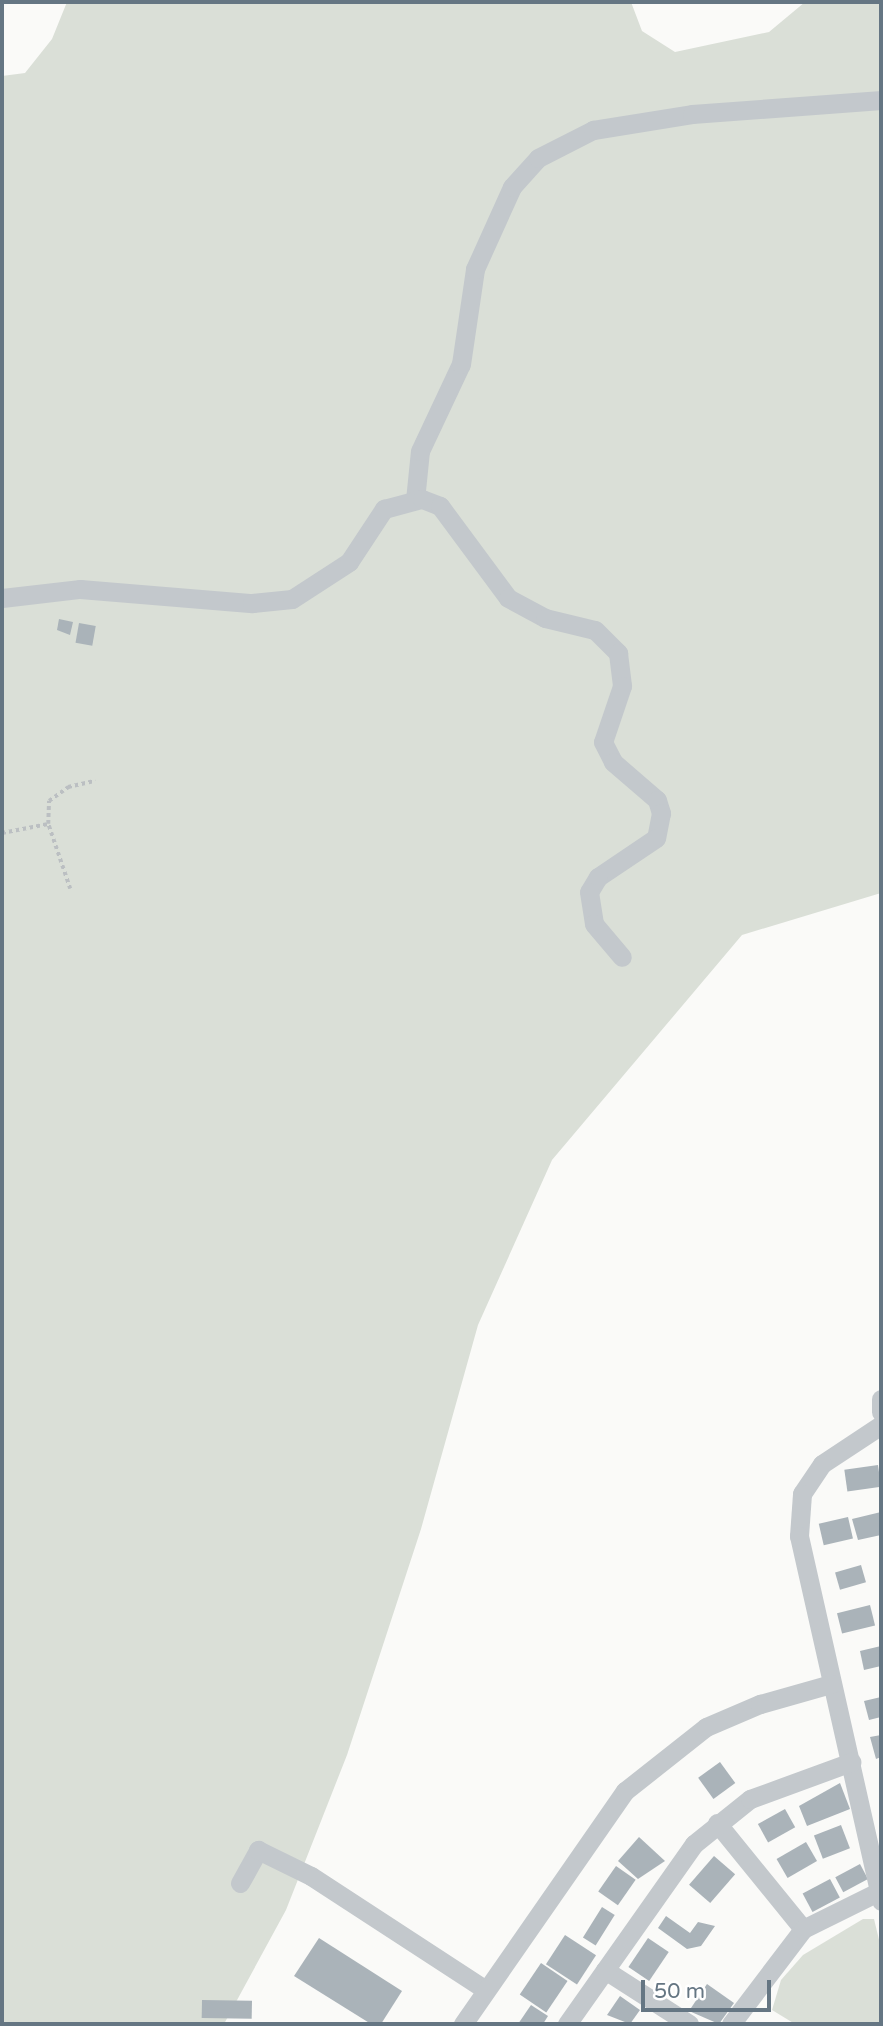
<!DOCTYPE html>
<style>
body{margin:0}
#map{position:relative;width:883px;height:2026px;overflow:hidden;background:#fafaf8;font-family:"Varela Round",sans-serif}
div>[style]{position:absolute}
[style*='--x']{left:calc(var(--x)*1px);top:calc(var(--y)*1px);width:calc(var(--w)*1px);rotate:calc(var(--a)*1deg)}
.green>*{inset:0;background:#dadfd7}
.building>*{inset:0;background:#aab3b9;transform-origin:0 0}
.path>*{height:3.5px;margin-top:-1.75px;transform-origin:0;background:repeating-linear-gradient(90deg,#bbbfc2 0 3.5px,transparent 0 7px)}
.street>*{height:19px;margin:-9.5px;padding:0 9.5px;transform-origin:9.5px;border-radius:9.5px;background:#c3c8cc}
span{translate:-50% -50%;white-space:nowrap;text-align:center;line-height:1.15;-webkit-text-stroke:7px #fff;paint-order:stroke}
.frame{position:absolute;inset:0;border:4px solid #657683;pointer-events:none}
.scale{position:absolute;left:641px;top:1980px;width:130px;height:32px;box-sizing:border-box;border:4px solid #657683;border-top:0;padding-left:9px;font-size:21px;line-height:24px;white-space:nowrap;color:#657683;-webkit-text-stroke:5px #fff;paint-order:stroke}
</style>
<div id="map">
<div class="green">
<div style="clip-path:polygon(67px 2px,631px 2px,642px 31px,675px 52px,769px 32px,805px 2px,881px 2px,881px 893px,742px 935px,552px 1160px,478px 1325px,421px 1529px,347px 1755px,286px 1910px,224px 2024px,2px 2024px,2px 76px,25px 73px,52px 39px)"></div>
<div style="clip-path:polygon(863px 1919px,874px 1919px,881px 1948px,881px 2024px,795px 2024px,772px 2010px,781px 1980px,803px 1955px)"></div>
</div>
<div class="building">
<div style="clip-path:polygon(59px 619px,73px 622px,70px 635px,57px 630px)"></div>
<div style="left:79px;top:623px;width:17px;height:20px;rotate:10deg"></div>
<div style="left:878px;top:1465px;width:22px;height:34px;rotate:82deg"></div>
<div style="clip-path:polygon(881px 1512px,881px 1535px,858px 1540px,852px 1519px)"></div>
<div style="left:848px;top:1517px;width:22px;height:30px;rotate:77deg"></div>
<div style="left:861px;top:1565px;width:18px;height:27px;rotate:74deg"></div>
<div style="left:870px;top:1605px;width:21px;height:34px;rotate:76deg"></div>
<div style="clip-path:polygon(881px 1646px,881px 1666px,864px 1670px,860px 1651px)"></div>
<div style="clip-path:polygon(881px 1697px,881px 1717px,869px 1720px,864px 1701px)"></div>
<div style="clip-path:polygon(881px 1735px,881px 1757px,876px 1759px,870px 1737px)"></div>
<div style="left:720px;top:1762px;width:26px;height:27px;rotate:54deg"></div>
<div style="clip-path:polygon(840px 1783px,850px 1809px,807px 1826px,799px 1806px)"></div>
<div style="left:785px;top:1809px;width:21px;height:31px;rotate:61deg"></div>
<div style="left:841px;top:1825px;width:25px;height:29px;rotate:69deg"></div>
<div style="clip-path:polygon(639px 1837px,665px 1861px,638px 1879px,618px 1861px)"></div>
<div style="left:806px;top:1842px;width:22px;height:34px;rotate:60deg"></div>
<div style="left:714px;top:1856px;width:28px;height:38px;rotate:41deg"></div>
<div style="left:860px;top:1864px;width:17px;height:28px;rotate:62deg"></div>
<div style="left:616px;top:1866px;width:24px;height:31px;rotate:35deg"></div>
<div style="left:830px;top:1879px;width:21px;height:31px;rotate:62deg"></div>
<div style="left:602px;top:1907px;width:15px;height:36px;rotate:32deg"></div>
<div style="clip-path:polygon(666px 1916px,690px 1933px,698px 1922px,715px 1926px,701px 1946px,687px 1949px,658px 1928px)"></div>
<div style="left:565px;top:1935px;width:37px;height:35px;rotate:33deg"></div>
<div style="clip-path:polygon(319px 1938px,402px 1991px,381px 2024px,371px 2024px,294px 1976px)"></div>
<div style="left:648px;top:1938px;width:25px;height:35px;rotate:34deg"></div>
<div style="left:541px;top:1963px;width:32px;height:38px;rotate:34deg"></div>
<div style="clip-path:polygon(707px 1984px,734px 2003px,719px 2024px,689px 2011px)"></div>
<div style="clip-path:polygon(620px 1996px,640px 2010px,630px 2024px,607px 2015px)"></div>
<div style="left:202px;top:2000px;width:50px;height:18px;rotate:1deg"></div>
<div style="clip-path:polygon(531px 2005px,548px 2016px,543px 2024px,518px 2024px)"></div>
</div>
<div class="path">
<div style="--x:2;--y:833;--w:47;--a:-11.1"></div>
<div style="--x:70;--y:889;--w:69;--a:-108.7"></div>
<div style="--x:48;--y:824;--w:23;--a:-88"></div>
<div style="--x:49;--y:801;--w:24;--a:-36"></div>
<div style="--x:68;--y:787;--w:28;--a:-13"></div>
</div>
<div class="street">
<div style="--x:415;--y:500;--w:49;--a:-84.2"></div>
<div style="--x:420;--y:451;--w:96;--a:-64.8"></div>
<div style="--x:461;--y:364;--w:96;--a:-81.6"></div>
<div style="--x:475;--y:269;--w:90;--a:-65.7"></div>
<div style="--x:512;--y:187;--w:39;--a:-48"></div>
<div style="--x:538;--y:158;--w:62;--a:-27"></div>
<div style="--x:593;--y:130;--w:100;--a:-9.2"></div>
<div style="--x:692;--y:114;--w:190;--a:-4.2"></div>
<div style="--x:2;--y:598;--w:79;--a:-6.6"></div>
<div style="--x:80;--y:589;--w:173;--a:4.7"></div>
<div style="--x:252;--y:603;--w:40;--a:-5.7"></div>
<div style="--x:292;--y:599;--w:68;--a:-33"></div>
<div style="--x:349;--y:562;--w:64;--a:-56.6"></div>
<div style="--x:384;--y:509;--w:39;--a:-15"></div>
<div style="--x:422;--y:499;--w:19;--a:21"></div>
<div style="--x:440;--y:506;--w:114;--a:53.5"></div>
<div style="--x:508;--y:598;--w:42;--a:28.4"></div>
<div style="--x:545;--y:618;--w:51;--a:13.5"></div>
<div style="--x:595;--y:630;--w:33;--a:45"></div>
<div style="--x:618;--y:653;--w:33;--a:83"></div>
<div style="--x:622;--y:686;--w:59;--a:108.7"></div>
<div style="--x:603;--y:742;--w:22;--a:63"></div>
<div style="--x:613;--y:762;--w:58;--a:40.8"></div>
<div style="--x:657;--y:800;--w:14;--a:73"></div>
<div style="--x:661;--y:813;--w:25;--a:101"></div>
<div style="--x:656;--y:838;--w:70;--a:146.1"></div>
<div style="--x:598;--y:877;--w:17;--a:121"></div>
<div style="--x:589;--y:892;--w:32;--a:81"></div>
<div style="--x:594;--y:924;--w:43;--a:49.7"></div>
<div style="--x:881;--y:1399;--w:13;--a:90"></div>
<div style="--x:881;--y:1425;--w:71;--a:146.5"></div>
<div style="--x:822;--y:1464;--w:36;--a:124"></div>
<div style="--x:802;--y:1494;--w:42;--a:94.1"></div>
<div style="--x:799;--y:1536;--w:374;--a:77.3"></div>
<div style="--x:717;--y:1823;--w:136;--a:50.9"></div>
<div style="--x:240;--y:1883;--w:38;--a:-61"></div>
<div style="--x:258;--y:1850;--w:59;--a:26.1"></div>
<div style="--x:311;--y:1876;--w:209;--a:33.1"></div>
<div style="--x:605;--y:1970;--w:100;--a:32.7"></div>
<div style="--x:463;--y:2024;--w:284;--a:-55.2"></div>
<div style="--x:625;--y:1791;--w:103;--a:-38.3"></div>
<div style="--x:706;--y:1727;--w:59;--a:-23.1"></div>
<div style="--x:760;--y:1704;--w:74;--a:-15.7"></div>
<div style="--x:567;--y:2024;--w:220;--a:-54.8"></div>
<div style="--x:694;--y:1844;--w:72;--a:-38.8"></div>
<div style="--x:750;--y:1799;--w:108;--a:-20.1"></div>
<div style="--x:731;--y:2024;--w:119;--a:-52.8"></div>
<div style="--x:803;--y:1929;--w:84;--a:-26.3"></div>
</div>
<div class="frame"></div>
<div class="scale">50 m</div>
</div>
